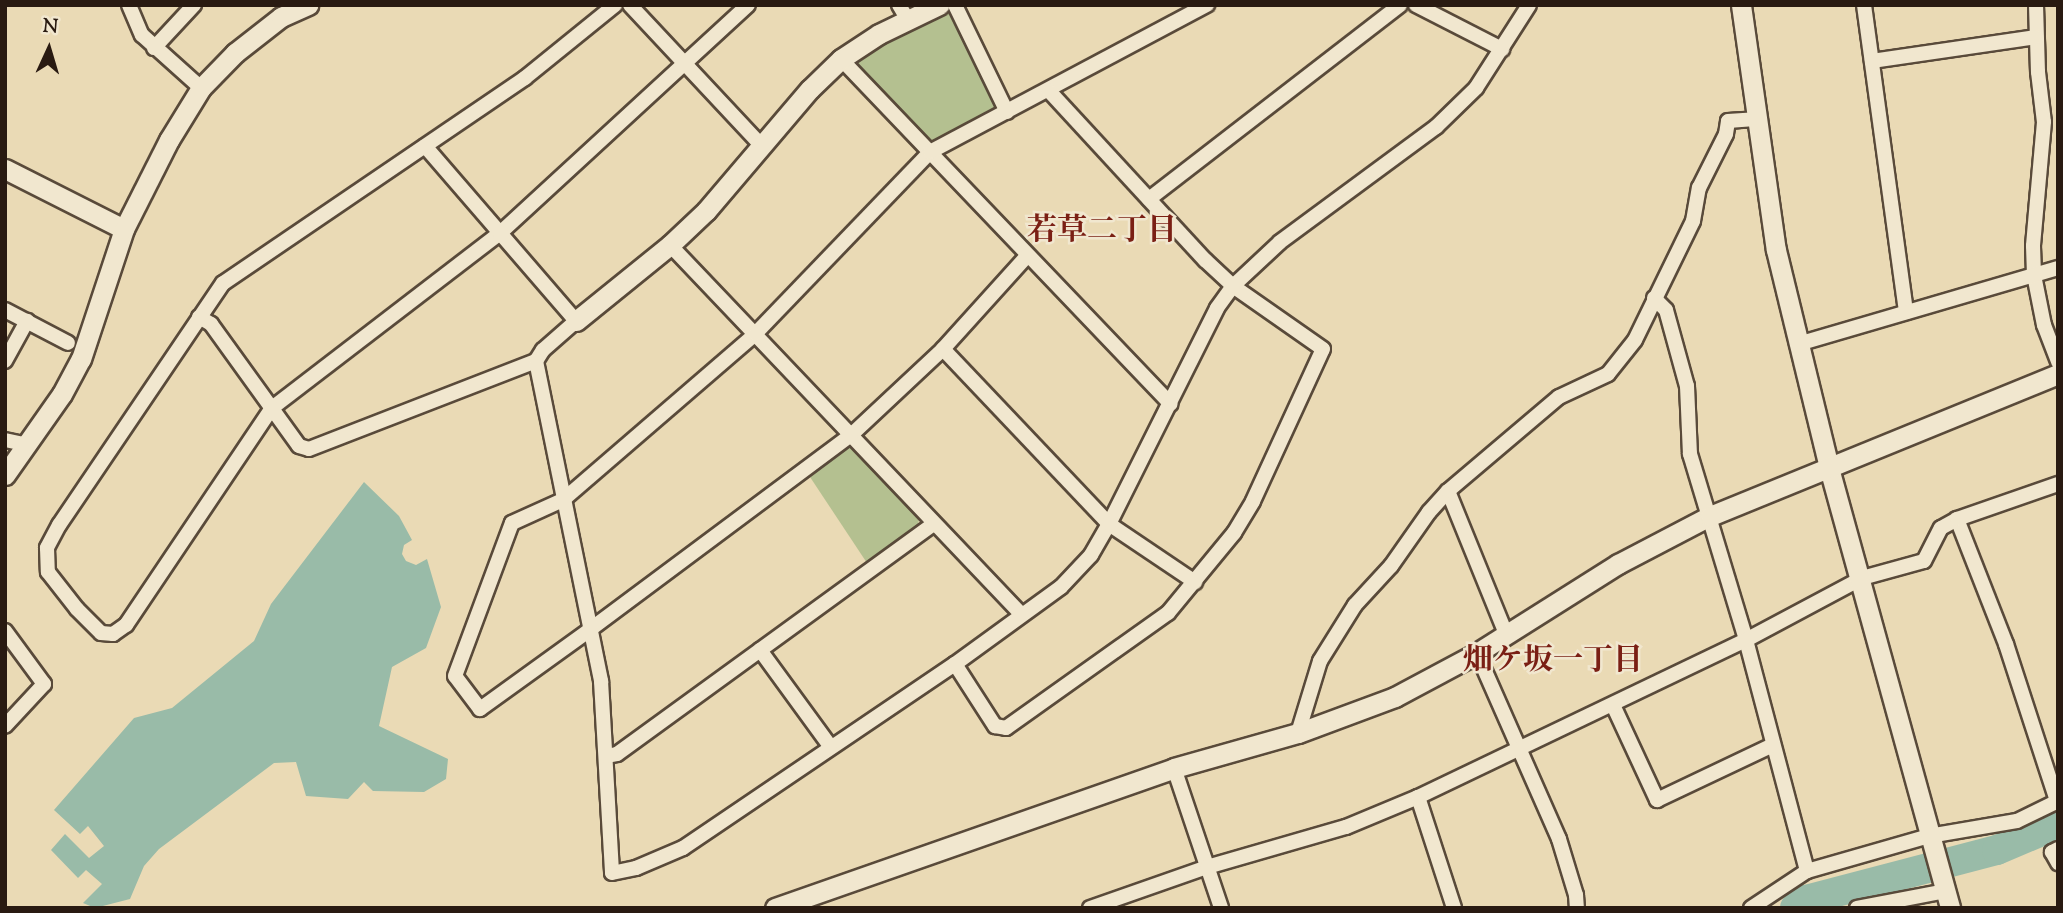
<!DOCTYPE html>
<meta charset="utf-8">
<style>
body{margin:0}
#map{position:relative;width:2063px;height:913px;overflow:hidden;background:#eadab5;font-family:"Sorts Mill Goudy","Noto Serif JP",serif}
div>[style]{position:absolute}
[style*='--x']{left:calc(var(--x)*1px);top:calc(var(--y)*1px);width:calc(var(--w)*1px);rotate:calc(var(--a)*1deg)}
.green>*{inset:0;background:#b4c090}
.water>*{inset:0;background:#99bba8}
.stream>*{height:5px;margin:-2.5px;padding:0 2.5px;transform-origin:2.5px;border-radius:2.5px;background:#99bba8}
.river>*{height:30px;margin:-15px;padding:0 15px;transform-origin:15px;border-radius:15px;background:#99bba8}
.roads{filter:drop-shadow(2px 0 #594a3a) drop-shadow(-2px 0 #594a3a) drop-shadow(0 2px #594a3a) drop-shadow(0 -2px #594a3a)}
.minor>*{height:14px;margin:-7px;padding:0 7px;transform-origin:7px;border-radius:7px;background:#f1e7cf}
.tertiary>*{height:19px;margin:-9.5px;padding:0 9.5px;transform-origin:9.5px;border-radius:9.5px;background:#f1e7cf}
span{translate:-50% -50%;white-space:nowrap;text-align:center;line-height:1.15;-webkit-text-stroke:5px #f1e7cf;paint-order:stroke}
.neighbourhood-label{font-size:30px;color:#7a1f14;font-weight:700}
.frame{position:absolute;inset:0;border:7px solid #291a11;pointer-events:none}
.north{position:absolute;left:14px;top:14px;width:70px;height:70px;-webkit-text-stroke:5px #f1e7cf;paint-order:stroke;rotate:4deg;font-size:19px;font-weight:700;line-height:28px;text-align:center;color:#291a11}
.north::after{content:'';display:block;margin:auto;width:24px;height:32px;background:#291a11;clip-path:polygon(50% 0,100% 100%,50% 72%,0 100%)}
</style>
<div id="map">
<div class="green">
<div style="clip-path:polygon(950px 9px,996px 106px,995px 112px,935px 143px,926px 141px,853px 63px,856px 58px,886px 40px)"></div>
<div style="clip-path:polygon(852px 444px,919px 519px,918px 525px,867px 563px,810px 477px)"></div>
</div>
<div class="water">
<div style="clip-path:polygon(364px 482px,399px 516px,412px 540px,404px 545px,402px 554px,406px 561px,416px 565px,427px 559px,441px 607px,426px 648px,392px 667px,379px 726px,448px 759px,446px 779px,424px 792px,373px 791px,364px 782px,348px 799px,306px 796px,296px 762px,274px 763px,159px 849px,144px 866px,130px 899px,95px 908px,83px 903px,102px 884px,86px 870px,78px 878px,51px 850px,65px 834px,89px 858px,104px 846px,88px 826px,80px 834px,54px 810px,134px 718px,172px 708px,254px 641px,271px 604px)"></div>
</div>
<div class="stream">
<div style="--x:1806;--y:900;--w:8;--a:83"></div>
</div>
<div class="river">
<div style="--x:1795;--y:908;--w:14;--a:-36"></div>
<div style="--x:1806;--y:900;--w:197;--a:-14.7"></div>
<div style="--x:1997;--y:850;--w:66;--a:-23.1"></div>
</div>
<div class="roads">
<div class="minor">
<div style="--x:129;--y:5;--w:33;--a:67"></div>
<div style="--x:142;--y:35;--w:79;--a:41.9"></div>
<div style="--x:615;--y:5;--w:116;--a:141"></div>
<div style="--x:525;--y:78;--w:365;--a:145.8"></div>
<div style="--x:223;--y:283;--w:292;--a:124.1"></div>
<div style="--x:59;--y:525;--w:26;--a:118"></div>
<div style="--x:47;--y:548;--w:24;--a:88"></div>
<div style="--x:48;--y:572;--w:47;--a:51.9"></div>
<div style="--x:77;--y:609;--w:34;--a:45"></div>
<div style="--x:101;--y:633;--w:12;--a:5"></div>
<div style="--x:113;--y:634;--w:16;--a:-35"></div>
<div style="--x:126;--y:625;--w:262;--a:-56.1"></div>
<div style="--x:272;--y:408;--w:286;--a:-37.5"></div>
<div style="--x:499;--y:234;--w:338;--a:-42.6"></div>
<div style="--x:630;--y:5;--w:193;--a:46.9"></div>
<div style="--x:899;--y:5;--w:17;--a:59"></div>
<div style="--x:955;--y:5;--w:119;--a:64.1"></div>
<div style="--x:1416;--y:5;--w:97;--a:27.1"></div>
<div style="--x:1864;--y:5;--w:310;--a:82.2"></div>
<div style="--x:2036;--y:5;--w:67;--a:88.3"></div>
<div style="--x:2038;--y:72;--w:50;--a:83.2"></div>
<div style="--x:2044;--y:122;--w:124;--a:95.1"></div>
<div style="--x:2033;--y:246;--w:29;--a:88"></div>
<div style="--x:2034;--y:275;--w:51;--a:78.7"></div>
<div style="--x:2044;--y:325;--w:40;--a:69"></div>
<div style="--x:154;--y:48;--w:59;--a:-47.1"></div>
<div style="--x:841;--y:59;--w:477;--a:46.3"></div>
<div style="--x:1872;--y:61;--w:166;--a:-8.3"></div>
<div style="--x:1149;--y:199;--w:317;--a:-37.7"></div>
<div style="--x:670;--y:245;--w:509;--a:46.43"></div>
<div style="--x:1027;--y:256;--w:125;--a:132.1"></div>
<div style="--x:943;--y:349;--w:126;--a:136.9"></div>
<div style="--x:851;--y:435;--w:324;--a:143.3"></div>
<div style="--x:591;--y:629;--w:137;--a:144.2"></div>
<div style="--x:480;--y:709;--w:41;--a:-127.1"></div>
<div style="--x:455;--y:676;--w:163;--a:-69.6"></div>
<div style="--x:512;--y:523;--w:56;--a:-24.3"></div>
<div style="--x:563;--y:500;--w:254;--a:-40.8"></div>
<div style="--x:755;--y:334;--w:252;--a:-46.1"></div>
<div style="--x:930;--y:152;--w:314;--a:-28"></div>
<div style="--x:1654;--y:298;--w:17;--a:45"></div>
<div style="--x:1666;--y:310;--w:79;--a:74.6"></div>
<div style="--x:1687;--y:386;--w:68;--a:87.5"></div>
<div style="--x:1690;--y:454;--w:194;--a:73.2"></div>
<div style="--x:1746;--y:640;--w:239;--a:75.2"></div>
<div style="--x:5;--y:310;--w:71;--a:27.6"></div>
<div style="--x:199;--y:317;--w:14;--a:30"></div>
<div style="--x:211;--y:324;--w:150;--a:54.2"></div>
<div style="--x:299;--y:446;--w:10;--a:17"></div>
<div style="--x:309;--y:449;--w:243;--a:-21.2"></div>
<div style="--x:536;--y:361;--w:13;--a:-58"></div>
<div style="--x:543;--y:350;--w:44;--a:-41.3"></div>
<div style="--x:576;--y:321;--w:231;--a:-130.8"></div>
<div style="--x:1798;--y:344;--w:271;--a:-16.3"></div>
<div style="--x:943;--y:349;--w:241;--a:46.5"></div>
<div style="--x:1109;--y:524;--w:104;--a:34"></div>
<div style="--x:5;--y:361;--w:46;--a:-61.2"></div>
<div style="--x:536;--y:361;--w:327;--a:78.5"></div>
<div style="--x:601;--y:681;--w:192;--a:86.7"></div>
<div style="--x:612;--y:873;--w:25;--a:-12"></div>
<div style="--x:636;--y:868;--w:51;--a:-23.1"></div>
<div style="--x:683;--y:848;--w:328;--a:-34.1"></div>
<div style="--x:955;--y:664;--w:131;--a:-36"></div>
<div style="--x:1061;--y:587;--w:44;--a:-46.8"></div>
<div style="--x:1091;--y:555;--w:36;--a:-60"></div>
<div style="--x:1109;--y:524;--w:241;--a:-63.4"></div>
<div style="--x:1217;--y:308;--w:27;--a:-54"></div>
<div style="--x:1233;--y:286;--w:64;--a:-43.1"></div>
<div style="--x:1280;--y:242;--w:194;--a:-36.4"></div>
<div style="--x:1436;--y:127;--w:56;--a:-44.3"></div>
<div style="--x:1476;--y:88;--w:98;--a:-57.4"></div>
<div style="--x:5;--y:440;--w:24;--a:12"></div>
<div style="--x:1448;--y:491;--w:154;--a:67.9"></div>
<div style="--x:1957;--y:519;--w:134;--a:68.6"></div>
<div style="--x:2006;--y:644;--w:165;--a:72"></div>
<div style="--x:5;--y:631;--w:66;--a:53.7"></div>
<div style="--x:44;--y:684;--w:57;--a:132.9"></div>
<div style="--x:760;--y:650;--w:119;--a:53.9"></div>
<div style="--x:1477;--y:653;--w:203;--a:66.2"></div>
<div style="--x:1559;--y:839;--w:59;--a:73.1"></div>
<div style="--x:1576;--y:895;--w:13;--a:86"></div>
<div style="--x:955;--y:664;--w:74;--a:57.2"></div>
<div style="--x:995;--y:726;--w:11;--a:10"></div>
<div style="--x:1006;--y:728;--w:199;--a:-35.4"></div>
<div style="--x:1168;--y:613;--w:104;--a:-50.5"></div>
<div style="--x:1234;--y:533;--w:37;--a:-59"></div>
<div style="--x:1253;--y:501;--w:167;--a:-65.3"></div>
<div style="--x:1323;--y:349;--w:110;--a:-145"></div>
<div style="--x:1233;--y:286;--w:38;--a:-137"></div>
<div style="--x:1205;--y:260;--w:230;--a:-132.7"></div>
<div style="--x:1613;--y:705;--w:105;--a:65.1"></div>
<div style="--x:1657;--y:800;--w:128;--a:-25.4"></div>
<div style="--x:1298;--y:733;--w:75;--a:-73"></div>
<div style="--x:1320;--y:661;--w:66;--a:-58"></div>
<div style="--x:1355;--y:605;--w:53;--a:-47.3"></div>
<div style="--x:1391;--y:566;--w:66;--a:-54.9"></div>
<div style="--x:1429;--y:512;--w:28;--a:-48"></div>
<div style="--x:1448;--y:491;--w:145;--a:-40.3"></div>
<div style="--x:1559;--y:397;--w:54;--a:-25.1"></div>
<div style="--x:1608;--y:374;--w:43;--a:-51.5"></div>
<div style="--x:1635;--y:340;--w:132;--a:-64"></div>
<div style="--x:1693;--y:221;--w:34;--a:-80"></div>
<div style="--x:1699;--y:188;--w:60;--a:-63.4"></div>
<div style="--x:1726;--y:134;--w:13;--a:-81"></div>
<div style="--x:1728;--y:121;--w:27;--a:-4"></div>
<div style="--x:606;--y:756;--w:11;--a:-10"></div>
<div style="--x:617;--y:754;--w:391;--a:-36"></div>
<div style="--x:1174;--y:768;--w:148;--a:71.4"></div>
<div style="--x:1418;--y:797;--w:117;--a:72"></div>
<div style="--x:2058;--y:849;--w:7;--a:153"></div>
<div style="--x:2052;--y:852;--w:13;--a:61"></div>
<div style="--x:1090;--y:908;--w:124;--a:-19.3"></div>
<div style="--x:1207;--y:867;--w:145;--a:-16.1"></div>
<div style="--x:1346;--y:827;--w:78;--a:-22.6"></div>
<div style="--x:1418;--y:797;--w:364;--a:-25.6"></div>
<div style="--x:1746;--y:640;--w:132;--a:-28.1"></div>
<div style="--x:1862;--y:578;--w:64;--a:-15.3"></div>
<div style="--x:1924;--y:561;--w:37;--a:-63"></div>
<div style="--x:1941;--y:528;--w:18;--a:-29"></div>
<div style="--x:1957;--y:519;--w:107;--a:-19.1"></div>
<div style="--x:1751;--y:908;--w:67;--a:-33.5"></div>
<div style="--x:1807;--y:871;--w:127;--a:-16"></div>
<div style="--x:1929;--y:836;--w:89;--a:-9.7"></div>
<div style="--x:2017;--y:821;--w:46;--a:-26"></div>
<div style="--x:1857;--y:908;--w:91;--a:-10.8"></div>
</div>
<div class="tertiary">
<div style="--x:1741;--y:5;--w:247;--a:81.9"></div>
<div style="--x:1776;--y:250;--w:224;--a:76.3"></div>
<div style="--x:1829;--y:468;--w:456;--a:74.6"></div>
<div style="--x:5;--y:169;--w:133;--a:26.8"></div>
<div style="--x:576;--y:321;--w:121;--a:-39"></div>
<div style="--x:670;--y:245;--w:50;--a:-43.4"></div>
<div style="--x:706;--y:211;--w:160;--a:-49.6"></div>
<div style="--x:810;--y:89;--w:43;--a:-44.1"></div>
<div style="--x:841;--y:59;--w:45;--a:-33.3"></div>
<div style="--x:879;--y:34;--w:67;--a:-25.8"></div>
<div style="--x:5;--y:475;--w:99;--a:-54.9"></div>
<div style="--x:62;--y:394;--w:40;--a:-62"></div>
<div style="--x:81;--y:359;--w:137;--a:-71.7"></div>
<div style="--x:124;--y:229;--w:100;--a:-63.2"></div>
<div style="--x:169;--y:140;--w:61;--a:-58.4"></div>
<div style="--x:201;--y:88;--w:49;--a:-45.8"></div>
<div style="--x:235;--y:53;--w:58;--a:-38"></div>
<div style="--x:281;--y:17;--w:30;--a:-24"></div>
<div style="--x:775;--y:908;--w:423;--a:-19.3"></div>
<div style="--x:1174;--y:768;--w:129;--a:-15.8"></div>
<div style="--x:1298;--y:733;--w:103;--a:-20.4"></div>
<div style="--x:1395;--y:697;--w:93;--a:-28.2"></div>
<div style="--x:1477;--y:653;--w:167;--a:-32.3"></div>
<div style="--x:1618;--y:564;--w:104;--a:-27.6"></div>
<div style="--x:1710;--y:516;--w:376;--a:-22.2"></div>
</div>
</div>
<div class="neighbourhood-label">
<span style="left:1102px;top:232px">若草二丁目</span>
<span style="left:1553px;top:662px">畑ケ坂一丁目</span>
</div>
<div class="frame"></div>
<div class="north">N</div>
</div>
